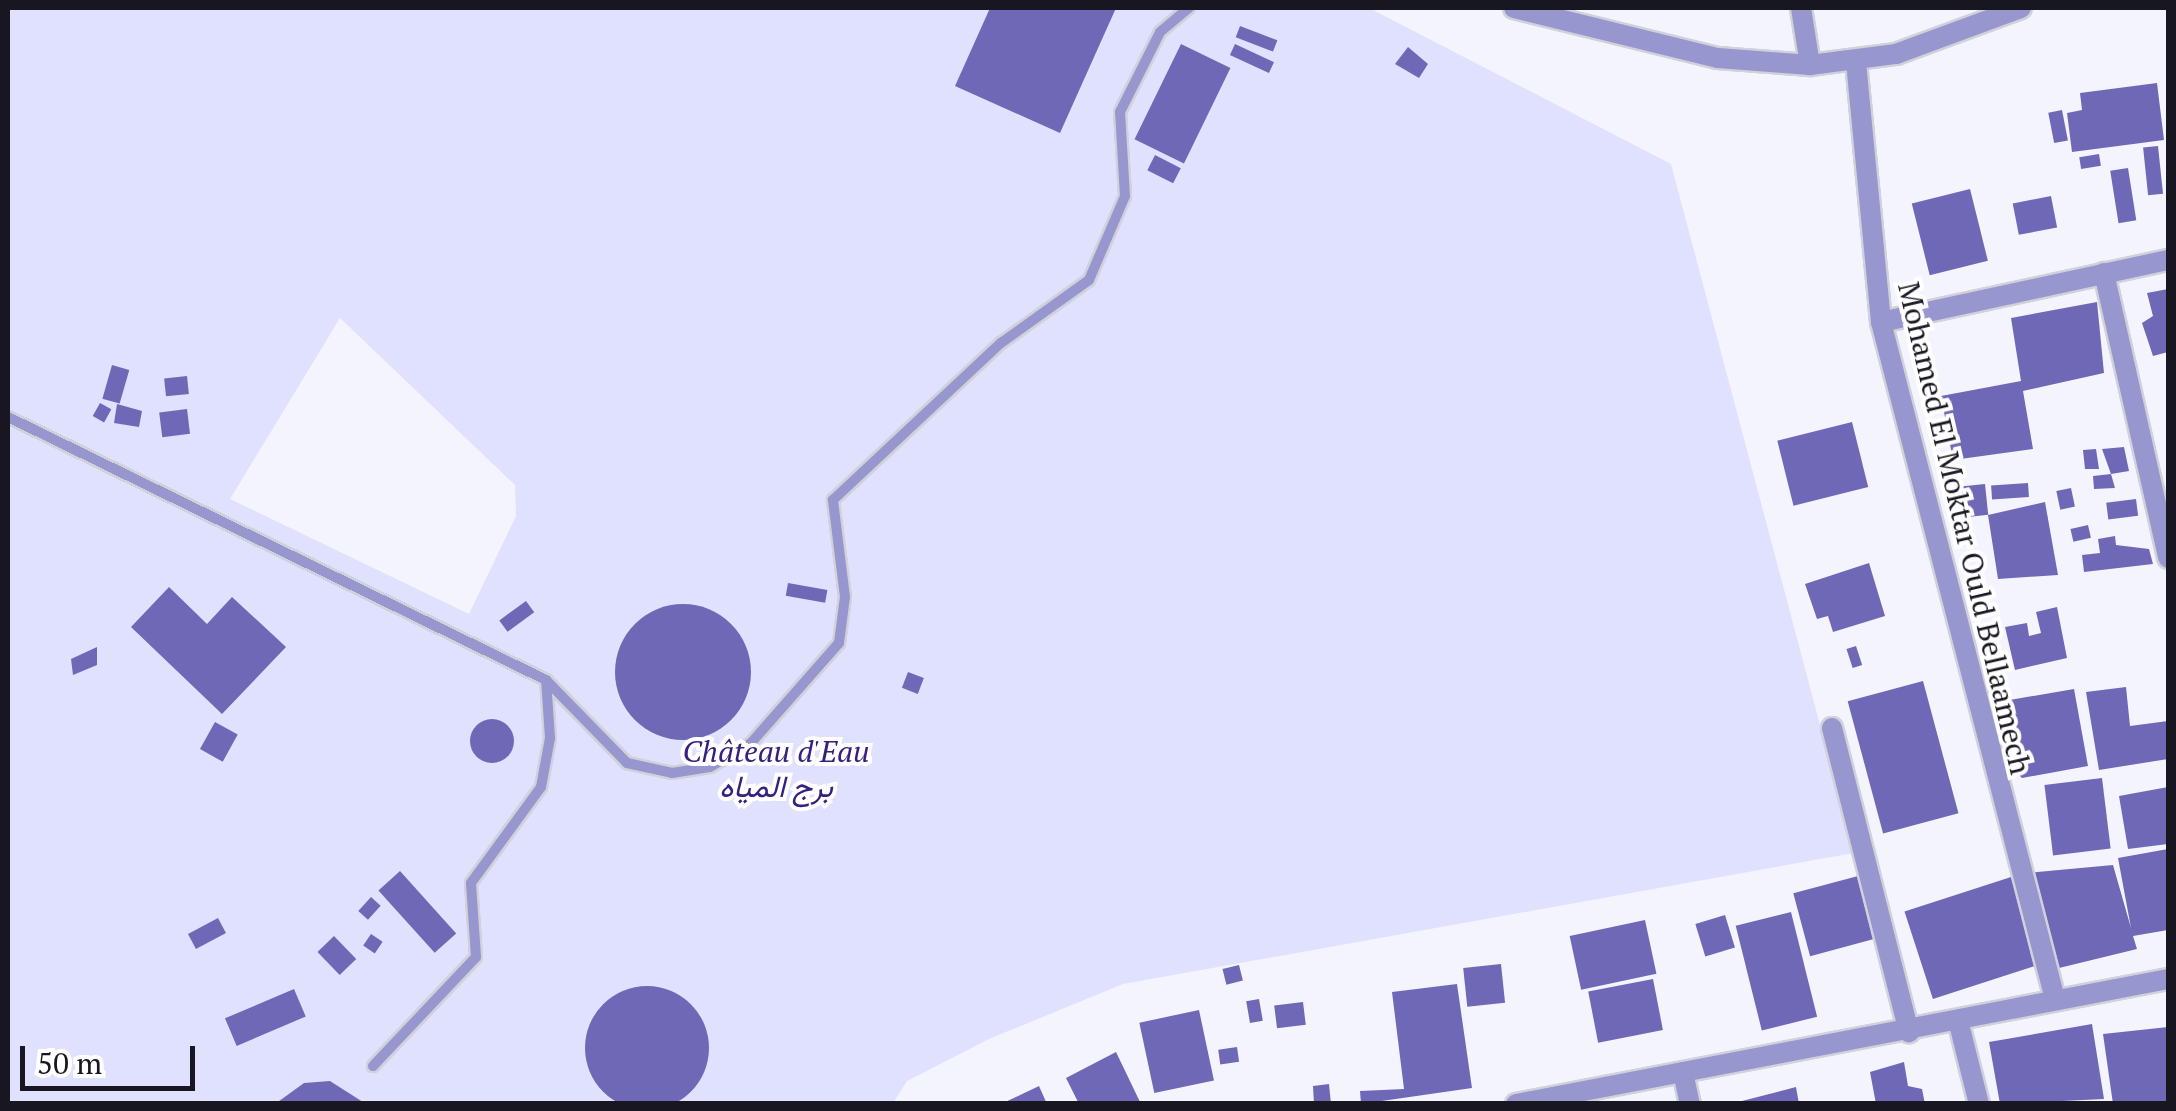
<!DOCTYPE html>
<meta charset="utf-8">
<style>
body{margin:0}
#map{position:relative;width:2176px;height:1111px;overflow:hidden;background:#f4f4ff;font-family:"PT Serif",Vazirmatn,serif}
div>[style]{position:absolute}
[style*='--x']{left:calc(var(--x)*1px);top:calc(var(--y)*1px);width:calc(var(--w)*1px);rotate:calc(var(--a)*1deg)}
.green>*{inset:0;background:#e0e0ff}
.building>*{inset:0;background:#6f68b7;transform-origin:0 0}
.round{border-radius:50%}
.roads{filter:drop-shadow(2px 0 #d1d1db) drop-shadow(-2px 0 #d1d1db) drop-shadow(0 2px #d1d1db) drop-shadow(0 -2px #d1d1db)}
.service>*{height:10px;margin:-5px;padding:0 5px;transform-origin:5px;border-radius:5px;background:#9896ce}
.minor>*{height:20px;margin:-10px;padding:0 10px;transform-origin:10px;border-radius:10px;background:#9896ce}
span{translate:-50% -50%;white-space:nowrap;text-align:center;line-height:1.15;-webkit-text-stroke:8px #fff;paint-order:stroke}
.street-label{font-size:30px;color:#181721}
.park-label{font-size:30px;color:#36207f;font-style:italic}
.frame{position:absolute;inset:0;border:10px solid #181721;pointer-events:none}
.scale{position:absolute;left:20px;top:1046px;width:175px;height:45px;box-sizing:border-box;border:5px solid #181721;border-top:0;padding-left:12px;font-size:30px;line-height:35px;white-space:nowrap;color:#181721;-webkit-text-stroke:8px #fff;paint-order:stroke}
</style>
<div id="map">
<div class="green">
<div style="clip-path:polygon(evenodd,8px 8px,1369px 8px,1671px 164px,1854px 853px,1123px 984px,989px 1039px,907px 1081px,893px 1103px,8px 1103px,8px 8px,340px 318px,515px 485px,516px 516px,469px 614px,230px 499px,340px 318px)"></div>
</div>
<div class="building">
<div style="clip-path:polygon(990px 8px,1116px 8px,1060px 133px,955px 86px)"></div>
<div style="left:1240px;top:26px;width:40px;height:12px;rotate:21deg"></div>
<div style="left:1181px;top:44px;width:55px;height:106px;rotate:26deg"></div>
<div style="left:1235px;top:44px;width:43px;height:12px;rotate:25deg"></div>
<div style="clip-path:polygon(1408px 47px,1428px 64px,1419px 78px,1395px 64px)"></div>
<div style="clip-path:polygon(2157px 83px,2164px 140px,2072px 152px,2067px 113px,2082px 110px,2080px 93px)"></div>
<div style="left:2062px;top:110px;width:31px;height:14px;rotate:79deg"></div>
<div style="left:2158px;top:146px;width:48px;height:15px;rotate:84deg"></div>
<div style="left:2099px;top:154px;width:12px;height:20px;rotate:81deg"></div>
<div style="left:1155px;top:155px;width:29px;height:17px;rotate:27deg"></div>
<div style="left:2128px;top:168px;width:53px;height:18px;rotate:81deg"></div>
<div style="left:1970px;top:189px;width:74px;height:60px;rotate:76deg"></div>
<div style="left:2051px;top:196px;width:32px;height:39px;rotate:79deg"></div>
<div style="clip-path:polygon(2168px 289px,2168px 352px,2153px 356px,2142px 323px,2153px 316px,2147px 293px)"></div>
<div style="clip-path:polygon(2097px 302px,2104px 373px,2023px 391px,2033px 449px,1953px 460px,1941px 396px,2021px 381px,2011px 318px)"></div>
<div style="left:112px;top:365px;width:18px;height:35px;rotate:16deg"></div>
<div style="left:187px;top:376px;width:18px;height:23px;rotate:84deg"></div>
<div style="left:100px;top:403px;width:13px;height:15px;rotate:29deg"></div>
<div style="clip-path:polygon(117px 404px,142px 411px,139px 427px,114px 423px)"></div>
<div style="left:187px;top:409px;width:25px;height:28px;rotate:83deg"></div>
<div style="left:1852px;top:422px;width:67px;height:77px;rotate:76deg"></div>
<div style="clip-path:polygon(2124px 447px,2129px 471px,2111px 474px,2102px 449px)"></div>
<div style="clip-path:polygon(2096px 449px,2099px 469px,2085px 469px,2083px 450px)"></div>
<div style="clip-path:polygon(2111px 474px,2115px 488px,2094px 489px,2093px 476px)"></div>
<div style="left:2028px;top:483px;width:14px;height:37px;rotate:86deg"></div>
<div style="left:1985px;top:484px;width:31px;height:27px;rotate:84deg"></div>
<div style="left:2071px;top:488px;width:19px;height:15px;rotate:78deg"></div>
<div style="left:2136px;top:499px;width:17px;height:30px;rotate:83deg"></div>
<div style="clip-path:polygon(2045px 502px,2058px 575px,1998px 579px,1988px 515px)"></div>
<div style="left:2088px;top:525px;width:13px;height:18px;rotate:77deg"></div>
<div style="clip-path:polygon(2115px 536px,2116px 545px,2149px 549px,2153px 564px,2084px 572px,2082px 555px,2100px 553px,2098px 539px)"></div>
<div style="clip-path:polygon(1869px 563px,1885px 616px,1833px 632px,1828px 616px,1817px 619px,1805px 584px)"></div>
<div style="left:788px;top:583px;width:40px;height:13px;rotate:10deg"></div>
<div style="clip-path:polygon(169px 587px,207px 624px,232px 597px,286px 647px,222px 714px,131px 627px)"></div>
<div style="left:526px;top:601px;width:14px;height:33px;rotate:54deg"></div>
<div class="round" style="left:615px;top:604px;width:136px;height:136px"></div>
<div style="clip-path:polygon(2057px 607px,2067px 658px,2015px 670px,2005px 627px,2027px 623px,2029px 636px,2041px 633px,2036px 612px)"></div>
<div style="left:1856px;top:646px;width:20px;height:10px;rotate:72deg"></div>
<div style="clip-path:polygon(97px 647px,97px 665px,73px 675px,71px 659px)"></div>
<div style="left:908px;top:672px;width:17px;height:17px;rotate:21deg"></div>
<div style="left:1923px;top:681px;width:137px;height:78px;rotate:75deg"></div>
<div style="clip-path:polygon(2126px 687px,2130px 726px,2168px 721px,2168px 759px,2099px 770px,2086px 692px)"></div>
<div style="clip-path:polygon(2074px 689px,2088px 766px,2022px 778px,2010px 766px,1998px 702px)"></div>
<div class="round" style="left:470px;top:719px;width:44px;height:44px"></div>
<div style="left:215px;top:722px;width:26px;height:31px;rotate:29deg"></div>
<div style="left:2102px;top:778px;width:71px;height:58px;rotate:83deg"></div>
<div style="clip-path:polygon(2168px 787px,2168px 844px,2128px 849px,2119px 796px)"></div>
<div style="clip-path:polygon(2168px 849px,2168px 930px,2133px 936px,2137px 949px,2055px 969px,2026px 873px,2113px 865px,2131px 928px,2118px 858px)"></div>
<div style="left:400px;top:871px;width:84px;height:29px;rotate:48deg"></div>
<div style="left:1858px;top:876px;width:65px;height:67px;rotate:75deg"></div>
<div style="left:2011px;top:877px;width:92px;height:112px;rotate:72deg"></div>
<div style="left:371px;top:897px;width:13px;height:19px;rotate:42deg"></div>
<div style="left:1791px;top:912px;width:108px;height:57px;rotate:76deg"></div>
<div style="left:1725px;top:915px;width:34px;height:31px;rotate:73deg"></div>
<div style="left:218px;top:918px;width:17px;height:34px;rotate:62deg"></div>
<div style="left:1645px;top:920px;width:55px;height:77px;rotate:78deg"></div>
<div style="left:371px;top:934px;width:14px;height:14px;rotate:34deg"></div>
<div style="left:334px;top:936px;width:32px;height:23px;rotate:46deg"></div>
<div style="left:1501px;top:964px;width:39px;height:38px;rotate:84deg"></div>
<div style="left:1239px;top:965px;width:16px;height:17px;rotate:76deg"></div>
<div style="left:1653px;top:979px;width:52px;height:66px;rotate:79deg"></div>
<div style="clip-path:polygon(1457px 984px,1472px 1088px,1361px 1104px,1360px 1091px,1404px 1089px,1392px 992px)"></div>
<div class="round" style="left:585px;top:986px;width:124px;height:124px"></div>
<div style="left:294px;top:989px;width:30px;height:75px;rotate:67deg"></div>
<div style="left:1259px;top:999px;width:22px;height:13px;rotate:80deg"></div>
<div style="left:1303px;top:1002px;width:23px;height:29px;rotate:83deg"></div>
<div style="left:1199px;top:1010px;width:72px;height:61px;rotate:78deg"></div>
<div style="clip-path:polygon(2092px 1024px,2104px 1099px,2000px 1104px,1989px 1042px)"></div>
<div style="clip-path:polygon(2168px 1027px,2168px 1104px,2113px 1104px,2103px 1034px)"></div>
<div style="left:1237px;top:1047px;width:15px;height:19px;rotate:82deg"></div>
<div style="clip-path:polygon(1116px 1052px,1141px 1104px,1079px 1104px,1066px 1078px)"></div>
<div style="clip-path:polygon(1904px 1062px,1908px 1086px,1922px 1089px,1925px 1104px,1876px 1104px,1870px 1072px)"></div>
<div style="clip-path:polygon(330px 1081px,366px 1104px,275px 1104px,304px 1083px)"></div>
<div style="clip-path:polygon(1329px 1084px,1331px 1104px,1314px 1104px,1313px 1086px)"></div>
<div style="clip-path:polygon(1039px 1086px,1047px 1104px,1001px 1104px)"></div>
<div style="clip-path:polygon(1796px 1087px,1799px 1104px,1738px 1104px,1738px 1102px)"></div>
</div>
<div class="roads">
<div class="service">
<div style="--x:8;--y:417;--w:599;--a:26.05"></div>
<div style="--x:546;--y:680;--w:116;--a:45.7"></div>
<div style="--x:627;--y:763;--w:46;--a:12.5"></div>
<div style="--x:672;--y:773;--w:38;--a:-9"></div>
<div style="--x:710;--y:767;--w:48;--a:-30.3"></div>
<div style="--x:751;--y:743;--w:133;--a:-48.7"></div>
<div style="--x:839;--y:643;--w:46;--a:-82.6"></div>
<div style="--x:845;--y:597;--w:98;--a:-97.1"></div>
<div style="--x:833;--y:500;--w:230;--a:-43.1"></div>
<div style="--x:1001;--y:343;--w:108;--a:-35.6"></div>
<div style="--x:1089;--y:280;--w:91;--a:-66.8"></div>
<div style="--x:1125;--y:196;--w:84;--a:-93.4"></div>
<div style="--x:1120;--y:112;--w:89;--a:-63.4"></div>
<div style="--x:1160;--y:32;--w:38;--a:-40"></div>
<div style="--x:373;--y:1066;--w:150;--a:-46.6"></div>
<div style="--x:476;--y:957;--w:74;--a:-93.9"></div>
<div style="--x:471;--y:883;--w:119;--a:-53.9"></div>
<div style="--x:541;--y:787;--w:50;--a:-79.6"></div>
<div style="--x:550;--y:738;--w:58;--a:-93.9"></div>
</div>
<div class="minor">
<div style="--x:1514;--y:8;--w:210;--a:13.8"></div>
<div style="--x:1718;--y:58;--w:92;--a:4.4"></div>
<div style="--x:1810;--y:65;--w:87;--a:-7.3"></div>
<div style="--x:1896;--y:54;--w:133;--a:-20.2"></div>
<div style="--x:1801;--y:8;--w:58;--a:81"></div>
<div style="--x:1856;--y:62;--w:261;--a:84.5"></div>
<div style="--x:1881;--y:322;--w:699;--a:75.59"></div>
<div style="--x:2104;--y:273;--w:292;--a:77.3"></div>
<div style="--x:1881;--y:322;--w:294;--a:-12.2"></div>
<div style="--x:1832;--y:728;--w:314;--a:75.8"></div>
<div style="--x:1958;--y:1020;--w:87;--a:76"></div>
<div style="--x:1683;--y:1072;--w:33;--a:78"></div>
<div style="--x:1516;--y:1104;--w:664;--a:-10.85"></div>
</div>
</div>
<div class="street-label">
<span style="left:1965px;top:528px;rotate:77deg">Mohamed El Moktar Ould Bellaamech</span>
</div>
<div class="park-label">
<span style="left:776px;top:768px">Château d'Eau<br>برج المياه</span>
</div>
<div class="frame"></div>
<div class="scale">50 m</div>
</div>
